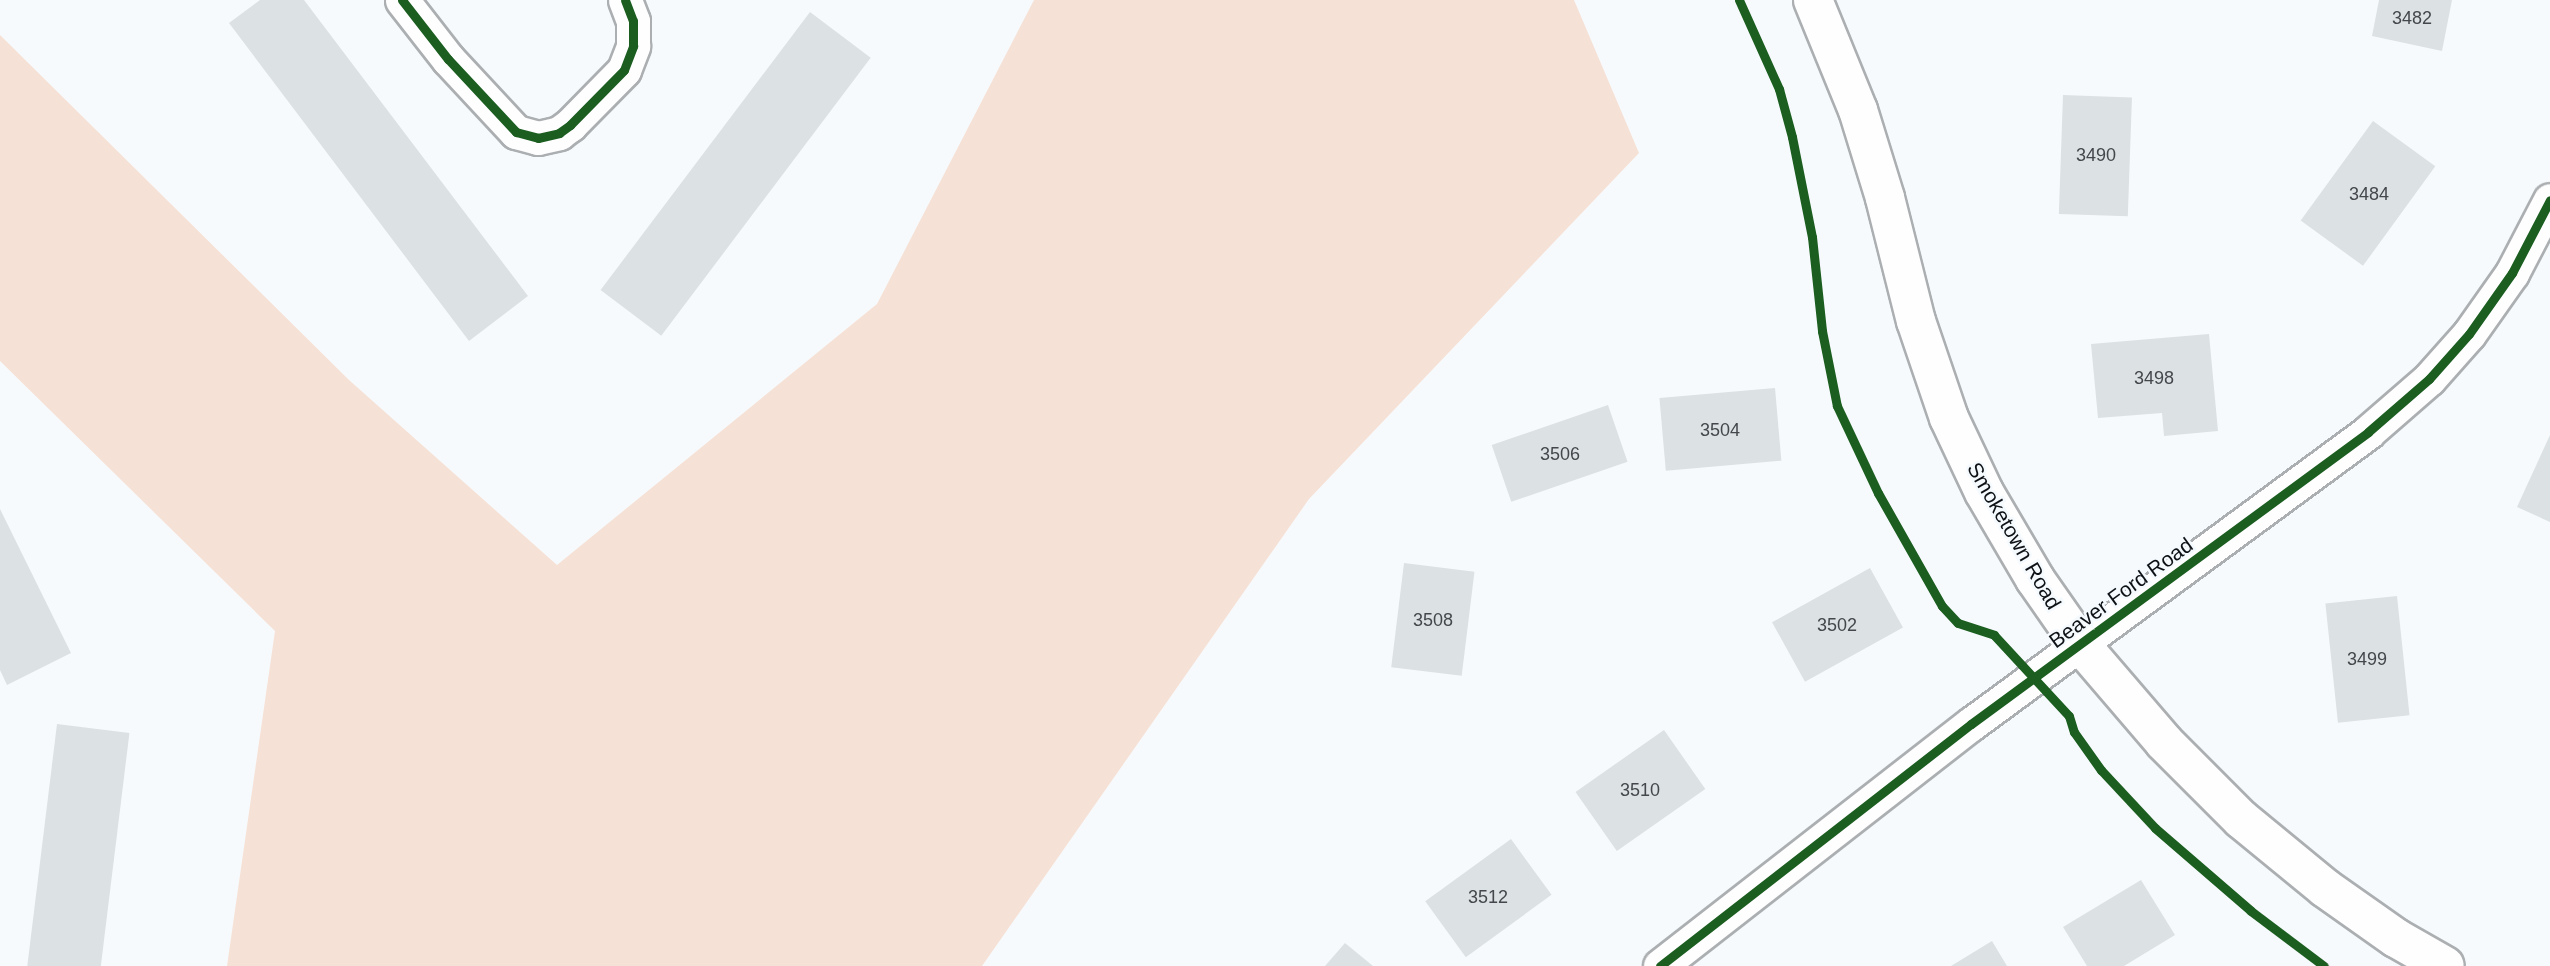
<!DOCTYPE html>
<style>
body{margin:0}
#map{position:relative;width:2550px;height:966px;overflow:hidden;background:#f7fafc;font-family:Arial,sans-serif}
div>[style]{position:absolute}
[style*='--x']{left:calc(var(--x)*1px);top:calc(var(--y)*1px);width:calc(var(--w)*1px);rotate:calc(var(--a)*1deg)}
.green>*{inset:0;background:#f6e1d6}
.building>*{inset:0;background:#dce1e4;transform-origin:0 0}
.roads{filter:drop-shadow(2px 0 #acafb1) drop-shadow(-2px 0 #acafb1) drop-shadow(0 2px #acafb1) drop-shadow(0 -2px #acafb1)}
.street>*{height:33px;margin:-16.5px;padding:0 16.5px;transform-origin:16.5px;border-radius:16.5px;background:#fefeff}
.secondary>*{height:38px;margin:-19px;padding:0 19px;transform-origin:19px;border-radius:19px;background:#fefeff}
.cycleway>*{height:9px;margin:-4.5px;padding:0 4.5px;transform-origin:4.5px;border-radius:4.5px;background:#1b5e20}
span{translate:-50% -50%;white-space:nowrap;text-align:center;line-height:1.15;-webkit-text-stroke:5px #f5fafe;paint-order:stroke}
.number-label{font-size:18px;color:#44484c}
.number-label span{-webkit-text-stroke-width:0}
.street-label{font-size:21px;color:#0e1216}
</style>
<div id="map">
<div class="green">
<div style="clip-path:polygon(1034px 0,1574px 0,1639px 153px,1309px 499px,982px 966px,227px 966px,275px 631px,0 361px,0 35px,349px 380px,557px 565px,877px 304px)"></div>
</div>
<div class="building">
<div style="clip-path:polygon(260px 0,304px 0,528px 296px,469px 341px,229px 23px)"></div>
<div style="clip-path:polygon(2379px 0,2452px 0,2442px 51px,2372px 36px)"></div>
<div style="left:810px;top:12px;width:76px;height:348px;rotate:37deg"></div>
<div style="left:2063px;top:95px;width:69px;height:119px;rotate:2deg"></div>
<div style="left:2373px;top:121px;width:77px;height:123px;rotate:36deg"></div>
<div style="clip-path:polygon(2209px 334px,2218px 431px,2164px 436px,2162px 413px,2098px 418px,2091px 344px)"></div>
<div style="left:1775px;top:388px;width:73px;height:116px;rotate:85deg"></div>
<div style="left:1608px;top:405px;width:60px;height:123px;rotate:71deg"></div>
<div style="clip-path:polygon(2550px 435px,2550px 522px,2517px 507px)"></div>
<div style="clip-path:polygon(0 509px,71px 653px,7px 685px,0 670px)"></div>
<div style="left:1404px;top:563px;width:71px;height:105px;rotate:7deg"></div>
<div style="left:1870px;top:568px;width:68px;height:112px;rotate:61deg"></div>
<div style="left:2397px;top:596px;width:120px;height:72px;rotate:84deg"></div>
<div style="left:57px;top:724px;width:73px;height:244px;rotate:7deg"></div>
<div style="left:1664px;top:730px;width:72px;height:108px;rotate:55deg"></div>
<div style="left:1511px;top:839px;width:69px;height:106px;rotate:54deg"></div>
<div style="clip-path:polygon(2141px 880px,2175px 935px,2124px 966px,2087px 966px,2063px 927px)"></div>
<div style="clip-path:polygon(1992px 941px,2007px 966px,1951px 966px)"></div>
<div style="clip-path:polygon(1345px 943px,1373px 966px,1325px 966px)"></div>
</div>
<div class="roads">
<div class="street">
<div style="--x:402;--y:0;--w:75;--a:52.1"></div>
<div style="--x:448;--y:59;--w:100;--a:47"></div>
<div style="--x:516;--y:132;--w:23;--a:15"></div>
<div style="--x:538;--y:138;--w:22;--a:-13"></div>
<div style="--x:559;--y:133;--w:14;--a:-36"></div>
<div style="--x:570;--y:125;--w:77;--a:-45.5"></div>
<div style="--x:624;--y:70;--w:26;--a:-69"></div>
<div style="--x:633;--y:46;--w:25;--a:-90"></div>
<div style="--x:633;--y:21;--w:22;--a:-111"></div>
<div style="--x:1660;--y:966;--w:394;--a:-37.9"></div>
<div style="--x:1971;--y:724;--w:493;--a:-36.3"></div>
<div style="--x:2368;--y:432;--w:81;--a:-41"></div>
<div style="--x:2429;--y:379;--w:60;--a:-48.4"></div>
<div style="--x:2469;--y:334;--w:75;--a:-54.8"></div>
<div style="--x:2512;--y:273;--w:82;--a:-62.5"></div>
</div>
<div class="secondary">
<div style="--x:1813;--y:0;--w:119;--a:67.8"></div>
<div style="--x:1858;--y:110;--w:92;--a:72.9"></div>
<div style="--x:1885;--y:198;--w:127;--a:75.9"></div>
<div style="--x:1916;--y:321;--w:102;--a:71.2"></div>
<div style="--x:1949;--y:418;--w:82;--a:64.7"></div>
<div style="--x:1984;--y:492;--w:101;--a:59.6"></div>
<div style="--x:2035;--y:579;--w:80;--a:55.1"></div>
<div style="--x:2081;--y:645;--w:128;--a:49.4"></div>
<div style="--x:2164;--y:742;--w:109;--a:45"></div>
<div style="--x:2241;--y:819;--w:109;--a:39.4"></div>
<div style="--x:2325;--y:888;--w:87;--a:35.2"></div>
<div style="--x:2396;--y:938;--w:56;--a:29.7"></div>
</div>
</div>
<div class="cycleway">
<div style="--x:402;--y:0;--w:75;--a:52.1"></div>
<div style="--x:448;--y:59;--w:100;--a:47"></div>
<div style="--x:516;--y:132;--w:23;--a:15"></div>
<div style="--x:538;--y:138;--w:22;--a:-13"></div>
<div style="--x:559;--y:133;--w:14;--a:-36"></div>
<div style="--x:570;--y:125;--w:77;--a:-45.5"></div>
<div style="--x:624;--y:70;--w:26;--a:-69"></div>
<div style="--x:633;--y:46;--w:25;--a:-90"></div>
<div style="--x:633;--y:21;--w:22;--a:-111"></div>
<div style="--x:1739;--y:0;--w:98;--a:65.8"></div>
<div style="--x:1779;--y:89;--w:50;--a:74.8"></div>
<div style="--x:1792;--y:137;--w:102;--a:78.7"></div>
<div style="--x:1812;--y:237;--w:95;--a:83.9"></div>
<div style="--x:1822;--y:331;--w:76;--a:78.7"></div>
<div style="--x:1837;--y:406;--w:96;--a:64.8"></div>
<div style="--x:1878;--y:493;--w:130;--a:60.5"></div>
<div style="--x:1942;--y:606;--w:23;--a:47"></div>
<div style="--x:1958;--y:623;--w:38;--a:18"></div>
<div style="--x:1994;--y:635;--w:110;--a:47.2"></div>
<div style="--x:2069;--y:716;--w:17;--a:73"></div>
<div style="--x:2074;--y:732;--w:47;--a:54.6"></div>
<div style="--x:2101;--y:770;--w:79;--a:47"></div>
<div style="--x:2155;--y:828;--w:127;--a:40.8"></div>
<div style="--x:2251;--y:911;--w:91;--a:37"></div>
<div style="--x:1660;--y:966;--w:394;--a:-37.9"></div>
<div style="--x:1971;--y:724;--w:493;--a:-36.3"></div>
<div style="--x:2368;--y:432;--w:81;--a:-41"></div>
<div style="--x:2429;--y:379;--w:60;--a:-48.4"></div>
<div style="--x:2469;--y:334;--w:75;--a:-54.8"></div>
<div style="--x:2512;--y:273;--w:82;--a:-62.5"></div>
</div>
<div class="number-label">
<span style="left:2412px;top:18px">3482</span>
<span style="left:2096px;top:155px">3490</span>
<span style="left:2369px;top:194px">3484</span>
<span style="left:2154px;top:378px">3498</span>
<span style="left:1720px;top:430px">3504</span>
<span style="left:1560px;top:454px">3506</span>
<span style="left:1433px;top:620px">3508</span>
<span style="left:1837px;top:625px">3502</span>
<span style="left:2367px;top:659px">3499</span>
<span style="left:1640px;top:790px">3510</span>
<span style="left:1488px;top:897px">3512</span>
</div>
<div class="street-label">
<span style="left:2014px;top:536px;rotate:60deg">Smoketown Road</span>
<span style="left:2121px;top:593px;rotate:-36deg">Beaver Ford Road</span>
</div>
</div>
